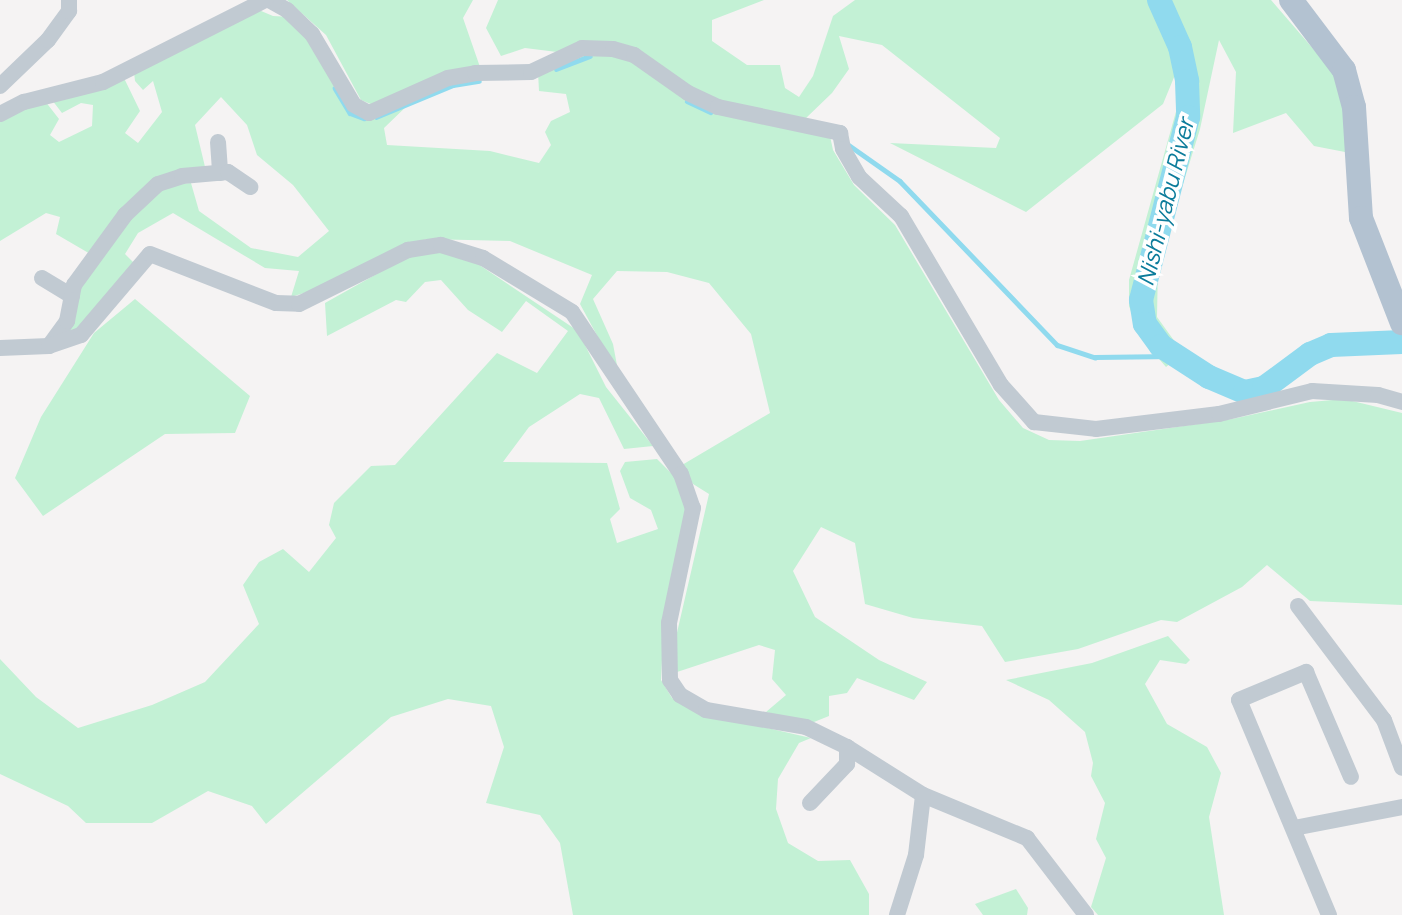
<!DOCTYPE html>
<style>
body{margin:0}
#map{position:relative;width:1402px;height:915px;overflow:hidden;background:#f5f3f3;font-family:Manrope,sans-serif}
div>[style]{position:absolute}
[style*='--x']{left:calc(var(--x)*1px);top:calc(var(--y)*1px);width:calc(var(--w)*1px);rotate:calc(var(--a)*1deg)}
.green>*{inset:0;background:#c3f1d5}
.stream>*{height:4.5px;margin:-2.25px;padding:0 2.25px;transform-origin:2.25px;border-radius:2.25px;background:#90daee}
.river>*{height:24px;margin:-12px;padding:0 12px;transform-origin:12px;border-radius:12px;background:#90daee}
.minor>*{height:16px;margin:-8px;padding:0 8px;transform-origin:8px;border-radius:8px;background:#c1cad2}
.primary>*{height:24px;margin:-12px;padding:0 12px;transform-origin:12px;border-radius:12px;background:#b3c2d1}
span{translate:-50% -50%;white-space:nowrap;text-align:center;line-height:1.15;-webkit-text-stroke:7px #fff;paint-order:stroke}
.water-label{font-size:23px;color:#0c7c9b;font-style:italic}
</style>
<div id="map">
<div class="green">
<div style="clip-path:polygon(287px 0,473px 0,463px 18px,480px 67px,373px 105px,361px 100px,326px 35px)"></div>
<div style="clip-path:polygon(498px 0,764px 0,712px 20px,712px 41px,747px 65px,780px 65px,785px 88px,799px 97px,813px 76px,833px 16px,855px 0,1271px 0,1334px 73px,1348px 111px,1345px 152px,1314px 146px,1286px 113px,1233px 133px,1236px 72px,1219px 40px,1200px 129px,1158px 265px,1157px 317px,1183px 353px,1166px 367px,1140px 337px,1129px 306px,1129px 280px,1177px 108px,1177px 70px,1163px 104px,1026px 212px,890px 143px,996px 148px,1000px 138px,882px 45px,839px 36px,849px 69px,832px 93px,805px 119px,726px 103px,692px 89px,638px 51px,557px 52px,525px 48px,501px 56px,486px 28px)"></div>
<div style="clip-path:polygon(254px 8px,273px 16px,291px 17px,309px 37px,350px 107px,412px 101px,384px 128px,387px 145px,490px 151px,539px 163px,551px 145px,545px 132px,551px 121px,570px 112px,566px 94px,539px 91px,538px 72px,581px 51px,633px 59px,687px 96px,830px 136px,833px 150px,854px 185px,895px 225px,999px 400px,1023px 428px,1049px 440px,1080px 441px,1232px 419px,1310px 402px,1344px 399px,1402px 413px,1402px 605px,1310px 601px,1267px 565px,1242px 587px,1177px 622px,1161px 620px,1078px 649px,1005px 662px,982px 626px,913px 618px,865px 604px,855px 543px,821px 527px,793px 571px,815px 617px,879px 660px,927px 682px,914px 700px,857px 678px,847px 693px,829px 696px,829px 716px,809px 724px,766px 712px,786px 695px,772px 679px,775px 650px,759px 645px,674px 673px,676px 637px,709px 494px,693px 484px,682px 465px,770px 413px,751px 334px,709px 283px,667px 272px,617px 271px,593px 299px,613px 344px,619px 376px,580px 304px,592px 275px,510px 241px,426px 239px,320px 288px,291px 297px,299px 271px,265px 268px,173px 213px,138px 233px,125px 254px,135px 264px,81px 329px,58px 341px,79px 288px,123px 226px,168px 185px,191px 183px,199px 211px,251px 248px,298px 257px,329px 231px,293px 185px,257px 155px,247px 125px,221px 97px,195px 125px,206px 171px,155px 179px,92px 255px,56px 234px,60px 217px,46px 213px,0 241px,0 120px,45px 101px,59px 119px,50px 135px,59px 142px,92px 126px,93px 105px,81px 103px,62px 113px,52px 100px,123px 76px,140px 111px,125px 133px,138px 143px,162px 112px,153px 81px,143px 90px,135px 81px,134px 72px)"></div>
<div style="clip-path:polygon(439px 251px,463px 254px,578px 331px,606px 387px,653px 446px,624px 449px,599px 398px,580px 394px,529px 427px,503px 462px,607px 463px,620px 509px,610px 519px,617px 543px,658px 529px,651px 510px,630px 498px,620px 471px,625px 462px,657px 459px,676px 478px,686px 511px,664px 620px,661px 680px,672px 698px,701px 713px,811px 738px,799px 743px,778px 779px,776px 809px,788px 843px,818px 861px,850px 860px,869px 894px,869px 915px,573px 915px,560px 843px,540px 815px,486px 803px,504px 747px,491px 706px,448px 699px,391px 717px,266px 824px,252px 806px,208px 791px,152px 823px,86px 823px,68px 806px,0 774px,0 659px,36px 697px,78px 728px,152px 705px,205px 682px,259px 624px,243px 585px,259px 562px,283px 549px,309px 572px,336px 538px,329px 525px,334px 503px,371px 466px,395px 465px,497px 353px,537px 373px,568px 331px,526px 301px,502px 332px,468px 310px,441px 280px,425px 282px,406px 302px,396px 300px,327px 336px,325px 303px,407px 257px)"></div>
<div style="clip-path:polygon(135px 299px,250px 396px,235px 433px,165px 434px,43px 516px,15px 478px,41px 417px,94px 333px)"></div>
<div style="clip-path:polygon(1168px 636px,1190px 660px,1186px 664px,1160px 660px,1145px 684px,1167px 724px,1207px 747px,1221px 773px,1209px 817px,1224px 915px,1098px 915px,1091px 907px,1106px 858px,1096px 839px,1105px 803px,1091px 776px,1093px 763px,1085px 732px,1049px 700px,1006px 680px,1092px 663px)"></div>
<div style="clip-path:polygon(1016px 889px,1028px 908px,1027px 915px,983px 915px,975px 904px)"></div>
</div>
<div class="stream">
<div style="--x:556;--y:69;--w:36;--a:-21"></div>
<div style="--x:335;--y:88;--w:29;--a:59"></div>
<div style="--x:350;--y:113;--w:15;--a:20"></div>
<div style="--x:687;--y:101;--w:26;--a:25"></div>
<div style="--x:376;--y:117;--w:83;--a:-22.6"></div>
<div style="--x:453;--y:85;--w:26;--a:-9"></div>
<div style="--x:846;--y:143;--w:66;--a:35.1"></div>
<div style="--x:900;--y:181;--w:227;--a:46.2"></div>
<div style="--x:1057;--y:345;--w:40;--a:18"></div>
<div style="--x:1095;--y:357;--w:77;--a:-0.7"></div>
</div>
<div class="river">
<div style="--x:1159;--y:0;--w:51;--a:65.9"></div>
<div style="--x:1180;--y:47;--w:35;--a:78"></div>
<div style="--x:1187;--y:81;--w:36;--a:88"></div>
<div style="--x:1188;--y:117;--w:189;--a:104.4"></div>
<div style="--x:1141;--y:300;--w:24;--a:81"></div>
<div style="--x:1145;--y:324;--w:27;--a:54"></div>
<div style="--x:1161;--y:346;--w:57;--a:32.9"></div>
<div style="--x:1209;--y:377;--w:39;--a:23"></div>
<div style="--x:1245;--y:392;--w:19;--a:-12"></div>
<div style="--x:1264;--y:388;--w:57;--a:-36.5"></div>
<div style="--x:1310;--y:354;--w:23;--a:-23"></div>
<div style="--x:1331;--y:345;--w:71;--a:-2.4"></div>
</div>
<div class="minor">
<div style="--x:269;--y:0;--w:21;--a:29"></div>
<div style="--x:287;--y:10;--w:35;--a:44"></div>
<div style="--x:312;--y:34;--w:82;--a:59.4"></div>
<div style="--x:354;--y:105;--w:17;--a:28"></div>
<div style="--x:369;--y:113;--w:86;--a:-23.9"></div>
<div style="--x:448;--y:78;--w:27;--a:-10"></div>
<div style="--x:475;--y:73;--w:56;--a:-1"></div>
<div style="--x:531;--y:72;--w:56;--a:-25.2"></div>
<div style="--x:582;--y:48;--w:31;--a:2"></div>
<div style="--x:613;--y:49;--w:22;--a:16"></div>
<div style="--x:634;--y:55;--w:66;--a:35.1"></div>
<div style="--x:688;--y:93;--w:33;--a:25"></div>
<div style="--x:718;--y:107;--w:125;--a:12"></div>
<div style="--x:840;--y:133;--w:16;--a:79"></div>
<div style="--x:843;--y:149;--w:32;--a:60"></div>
<div style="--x:859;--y:177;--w:57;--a:42.9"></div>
<div style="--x:901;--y:216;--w:196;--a:59.4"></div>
<div style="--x:1001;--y:385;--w:50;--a:48.3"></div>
<div style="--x:1034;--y:422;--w:62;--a:6.4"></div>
<div style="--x:1096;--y:429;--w:124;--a:-7"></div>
<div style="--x:1219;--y:414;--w:96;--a:-13.9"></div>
<div style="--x:1312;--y:391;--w:66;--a:3.5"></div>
<div style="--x:1378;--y:395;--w:25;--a:16"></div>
<div style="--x:0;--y:86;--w:66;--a:-43.8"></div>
<div style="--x:48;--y:40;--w:36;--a:-54"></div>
<div style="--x:69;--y:11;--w:11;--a:-90"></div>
<div style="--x:0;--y:114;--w:27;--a:-27"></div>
<div style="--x:24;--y:102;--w:81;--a:-14.2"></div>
<div style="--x:103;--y:82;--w:182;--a:-26.8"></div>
<div style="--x:218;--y:142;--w:31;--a:86"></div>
<div style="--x:42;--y:278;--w:35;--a:31"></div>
<div style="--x:49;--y:346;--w:31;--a:-54"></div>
<div style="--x:67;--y:321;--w:37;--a:-79"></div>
<div style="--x:74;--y:285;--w:87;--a:-53.9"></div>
<div style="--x:125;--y:215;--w:45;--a:-43.2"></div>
<div style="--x:158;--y:184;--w:25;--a:-18"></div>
<div style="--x:182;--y:176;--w:46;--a:-5"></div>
<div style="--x:228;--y:172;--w:27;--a:34"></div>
<div style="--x:0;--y:348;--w:49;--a:-2.3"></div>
<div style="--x:49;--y:346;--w:34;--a:-19"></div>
<div style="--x:81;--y:335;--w:106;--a:-49.6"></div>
<div style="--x:150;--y:254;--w:135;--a:21.3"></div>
<div style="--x:276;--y:303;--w:23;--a:2"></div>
<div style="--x:299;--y:304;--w:122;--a:-26.4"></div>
<div style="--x:408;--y:250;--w:33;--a:-9"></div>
<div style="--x:441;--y:245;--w:44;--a:17.2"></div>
<div style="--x:483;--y:258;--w:104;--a:31.2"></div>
<div style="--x:572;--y:312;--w:195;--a:56.1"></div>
<div style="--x:681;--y:474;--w:36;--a:71"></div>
<div style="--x:693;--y:508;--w:117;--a:101.8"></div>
<div style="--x:669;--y:623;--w:57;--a:89"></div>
<div style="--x:670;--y:680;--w:18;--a:56"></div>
<div style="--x:680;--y:695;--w:30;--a:30"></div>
<div style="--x:706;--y:710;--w:101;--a:9.6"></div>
<div style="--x:806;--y:727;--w:46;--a:26"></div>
<div style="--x:847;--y:747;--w:90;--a:32.3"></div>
<div style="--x:923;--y:795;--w:113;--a:22.5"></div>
<div style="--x:1027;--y:838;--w:97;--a:52.5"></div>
<div style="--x:1298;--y:606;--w:143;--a:53"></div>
<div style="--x:1384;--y:720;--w:51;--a:69.4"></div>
<div style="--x:810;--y:803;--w:54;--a:-46.5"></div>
<div style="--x:847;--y:764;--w:17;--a:-90"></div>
<div style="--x:1294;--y:828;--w:110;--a:-11"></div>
<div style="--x:897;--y:915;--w:63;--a:-72.4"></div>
<div style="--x:916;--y:855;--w:60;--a:-83.3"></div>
<div style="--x:1329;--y:915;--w:233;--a:-112.7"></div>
<div style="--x:1239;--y:700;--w:73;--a:-22.7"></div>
<div style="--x:1306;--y:672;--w:114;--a:66.8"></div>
</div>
<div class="primary">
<div style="--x:1291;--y:0;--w:88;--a:52.9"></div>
<div style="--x:1344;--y:70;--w:38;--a:75"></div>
<div style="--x:1354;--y:107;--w:111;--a:86.4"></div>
<div style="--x:1361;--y:218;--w:113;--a:68.7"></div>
</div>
<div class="water-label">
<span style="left:1165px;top:202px;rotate:-76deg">Nishi-yabu River</span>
</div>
</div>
